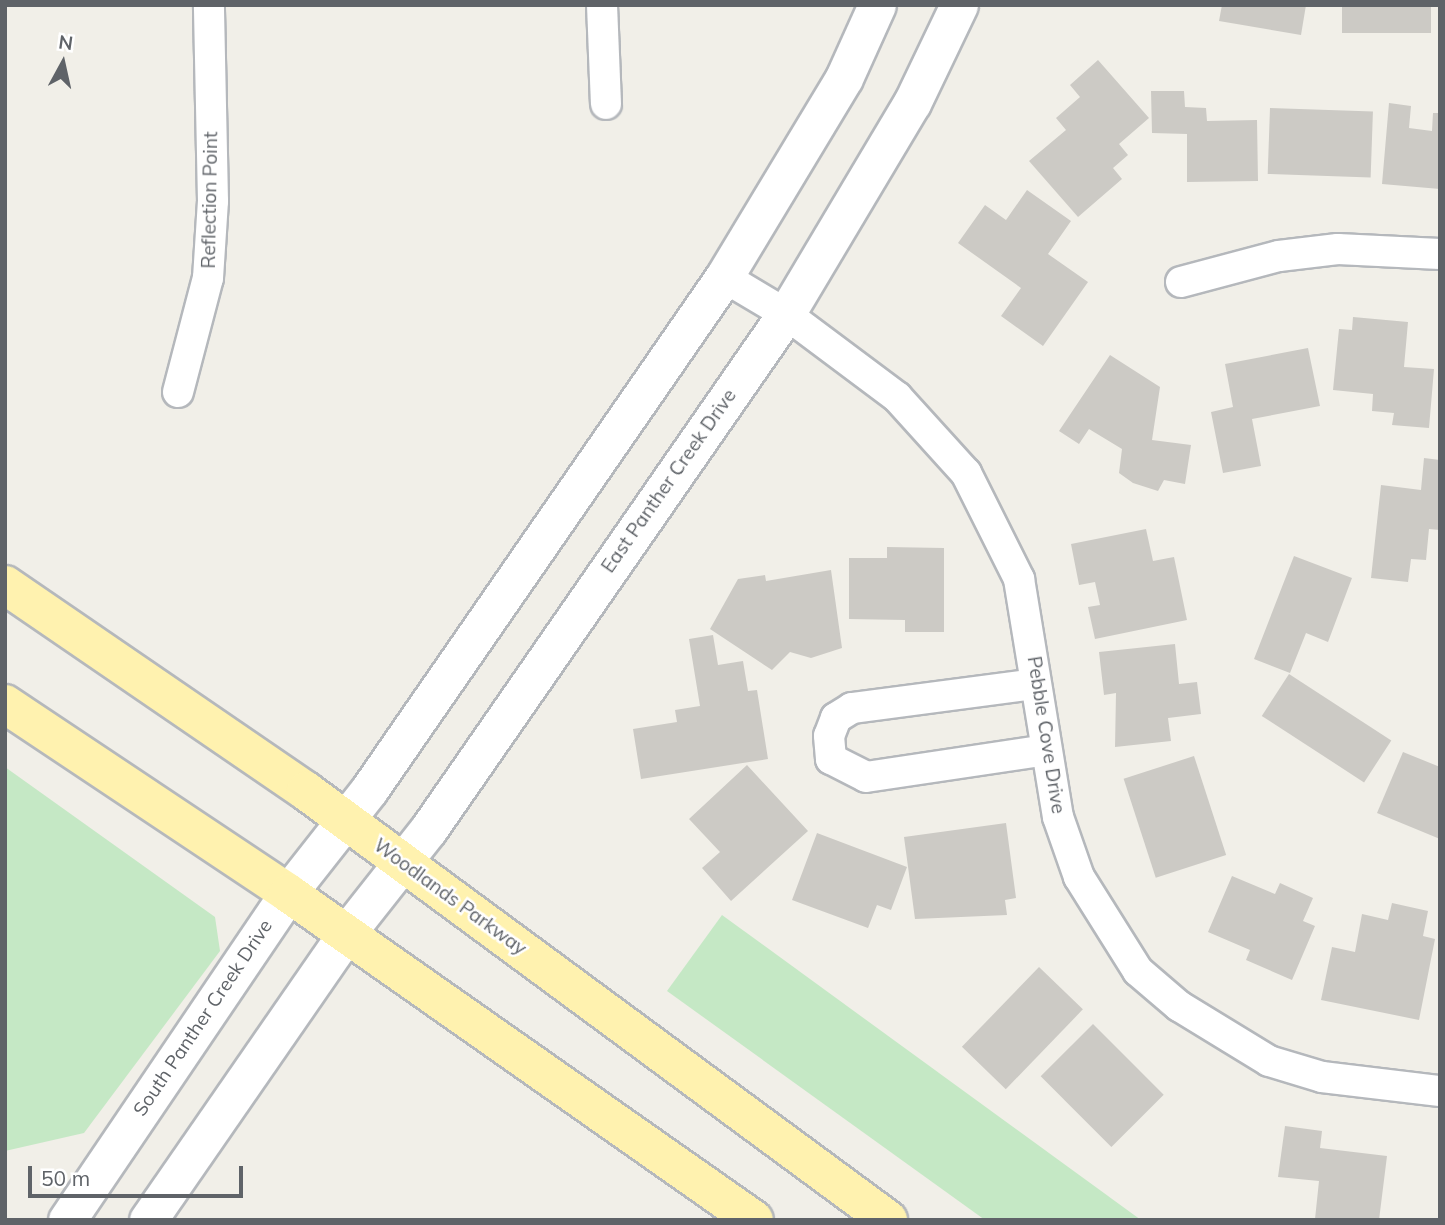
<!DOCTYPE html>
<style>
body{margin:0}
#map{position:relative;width:1445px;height:1225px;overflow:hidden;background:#f1efe8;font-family:Mulish,sans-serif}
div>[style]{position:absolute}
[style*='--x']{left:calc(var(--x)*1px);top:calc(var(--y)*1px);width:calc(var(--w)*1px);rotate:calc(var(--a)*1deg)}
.green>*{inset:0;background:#c5e8c5}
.building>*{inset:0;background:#cccac5;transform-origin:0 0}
.roads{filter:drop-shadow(2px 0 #b5b8bc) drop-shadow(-2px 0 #b5b8bc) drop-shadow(0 2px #b5b8bc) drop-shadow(0 -2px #b5b8bc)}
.minor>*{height:30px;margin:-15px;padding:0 15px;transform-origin:15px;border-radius:15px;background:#fff}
.tertiary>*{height:37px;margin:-18.5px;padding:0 18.5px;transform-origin:18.5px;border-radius:18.5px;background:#fff}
.primary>*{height:38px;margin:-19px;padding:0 19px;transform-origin:19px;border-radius:19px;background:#fff2af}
span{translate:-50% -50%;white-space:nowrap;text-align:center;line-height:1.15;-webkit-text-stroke:5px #fff;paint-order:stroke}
.street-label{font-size:19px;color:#5f6368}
.frame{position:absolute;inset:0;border:7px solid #5f6368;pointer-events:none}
.north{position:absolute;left:28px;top:28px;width:70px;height:70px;-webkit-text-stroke:5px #fff;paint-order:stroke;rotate:8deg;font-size:19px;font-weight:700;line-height:28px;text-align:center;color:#5f6368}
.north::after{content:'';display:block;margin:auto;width:24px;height:32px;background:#5f6368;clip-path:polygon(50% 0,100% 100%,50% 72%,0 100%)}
.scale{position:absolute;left:28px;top:1166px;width:215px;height:32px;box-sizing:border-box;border:4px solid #5f6368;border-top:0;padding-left:9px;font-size:21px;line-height:24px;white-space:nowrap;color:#5f6368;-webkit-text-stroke:5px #fff;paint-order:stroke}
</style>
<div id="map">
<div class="green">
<div style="clip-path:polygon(5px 767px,215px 917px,220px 951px,84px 1133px,5px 1151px)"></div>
<div style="clip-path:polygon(722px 915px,1141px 1220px,985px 1220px,667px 991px)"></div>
</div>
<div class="building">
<div style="clip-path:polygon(1222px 5px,1306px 5px,1301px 35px,1219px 21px)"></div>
<div style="left:1342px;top:5px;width:89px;height:28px"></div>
<div style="clip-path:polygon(1098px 60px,1149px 118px,1119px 144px,1128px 155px,1113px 168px,1122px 179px,1078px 217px,1029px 161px,1066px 130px,1056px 118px,1080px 97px,1070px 85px)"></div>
<div style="clip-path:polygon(1151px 91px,1184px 91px,1185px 107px,1206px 108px,1207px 121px,1257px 120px,1258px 181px,1187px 182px,1187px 134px,1152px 133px)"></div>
<div style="clip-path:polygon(1389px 103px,1411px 106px,1409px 128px,1432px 131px,1433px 113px,1440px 113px,1440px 189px,1382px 184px)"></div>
<div style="left:1270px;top:108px;width:103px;height:66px;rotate:2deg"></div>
<div style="clip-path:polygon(1027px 190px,1071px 221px,1048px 254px,1088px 282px,1043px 346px,1001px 316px,1021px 288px,958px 243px,985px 205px,1006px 220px)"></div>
<div style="clip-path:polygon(1353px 317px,1408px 322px,1404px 367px,1434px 369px,1429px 428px,1392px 425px,1394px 413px,1372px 411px,1373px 394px,1333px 390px,1339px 329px,1352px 330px)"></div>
<div style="clip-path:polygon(1308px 348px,1320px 406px,1252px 419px,1261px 466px,1223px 473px,1211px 412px,1233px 407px,1225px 364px)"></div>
<div style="clip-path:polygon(1110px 355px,1160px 387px,1152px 440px,1191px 445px,1185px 484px,1164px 480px,1158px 491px,1133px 483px,1119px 473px,1122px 449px,1089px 429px,1079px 444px,1059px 431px)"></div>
<div style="clip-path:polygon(1424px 458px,1440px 460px,1440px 530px,1429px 529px,1426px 560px,1411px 559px,1408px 582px,1371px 578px,1381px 485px,1421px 490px)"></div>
<div style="clip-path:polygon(1146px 529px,1153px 561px,1174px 557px,1187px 620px,1095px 639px,1088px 607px,1100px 605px,1095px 582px,1079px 585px,1071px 544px)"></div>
<div style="clip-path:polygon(887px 547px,944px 548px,944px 632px,905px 632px,905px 620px,849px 619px,849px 558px,887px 558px)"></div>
<div style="clip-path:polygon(1294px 556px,1352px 578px,1328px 642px,1306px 633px,1290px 673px,1254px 659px)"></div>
<div style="clip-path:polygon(831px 570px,842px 648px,811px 658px,790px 652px,772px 670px,710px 629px,738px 579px,765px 575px,766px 581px)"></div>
<div style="clip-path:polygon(713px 635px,718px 665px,743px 661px,748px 691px,757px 690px,768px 759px,641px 779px,633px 729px,677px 722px,675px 710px,700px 706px,689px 639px)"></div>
<div style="clip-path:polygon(1175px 644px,1179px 684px,1197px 682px,1201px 714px,1168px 718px,1171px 741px,1115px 747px,1116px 693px,1104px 695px,1099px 652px)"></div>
<div style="left:1289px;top:674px;width:122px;height:50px;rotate:33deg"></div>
<div style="clip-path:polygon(1403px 752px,1440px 767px,1440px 839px,1377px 813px)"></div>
<div style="left:1194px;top:756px;width:104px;height:74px;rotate:72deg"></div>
<div style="clip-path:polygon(747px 765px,808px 831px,731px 901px,702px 868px,720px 852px,689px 819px)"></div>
<div style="clip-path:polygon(1006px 823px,1016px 898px,1005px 900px,1007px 915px,915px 919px,904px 837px)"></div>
<div style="clip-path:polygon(817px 833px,907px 867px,891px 910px,877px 905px,868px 928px,792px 900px)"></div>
<div style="clip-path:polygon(1232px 876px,1275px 894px,1280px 883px,1313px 898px,1303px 921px,1315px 926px,1292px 980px,1246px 960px,1250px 950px,1208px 932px)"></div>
<div style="clip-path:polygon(1392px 903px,1428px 911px,1423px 936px,1435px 939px,1419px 1020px,1321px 1000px,1332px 947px,1355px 952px,1362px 914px,1388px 920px)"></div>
<div style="left:1039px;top:967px;width:61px;height:111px;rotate:44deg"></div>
<div style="left:1093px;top:1024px;width:100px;height:74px;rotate:45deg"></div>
<div style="clip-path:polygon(1285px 1126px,1322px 1131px,1320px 1148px,1387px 1156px,1379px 1220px,1315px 1219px,1319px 1181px,1278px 1177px)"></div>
</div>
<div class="roads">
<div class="minor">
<div style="--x:602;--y:5;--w:99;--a:87.7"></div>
<div style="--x:724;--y:277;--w:72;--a:30.8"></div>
<div style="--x:786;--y:314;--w:139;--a:36.8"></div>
<div style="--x:897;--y:397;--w:103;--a:47.8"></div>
<div style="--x:966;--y:473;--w:119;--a:63.4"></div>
<div style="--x:1019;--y:579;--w:241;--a:80.7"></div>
<div style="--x:1058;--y:817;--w:64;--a:70.7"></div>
<div style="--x:1079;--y:877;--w:111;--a:57.9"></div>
<div style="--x:1138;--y:971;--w:54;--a:40.5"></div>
<div style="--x:1179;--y:1006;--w:105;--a:31.4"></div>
<div style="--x:1269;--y:1061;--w:55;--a:16.8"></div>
<div style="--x:1322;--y:1077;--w:119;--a:6.8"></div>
<div style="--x:1181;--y:282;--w:101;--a:-14.9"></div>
<div style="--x:1279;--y:256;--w:59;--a:-6.8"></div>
<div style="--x:1338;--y:249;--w:102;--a:2.8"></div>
<div style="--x:178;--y:392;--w:118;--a:-75.3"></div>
<div style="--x:208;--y:278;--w:77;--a:-86.3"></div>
<div style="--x:213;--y:201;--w:196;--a:-91.2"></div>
<div style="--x:1035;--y:684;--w:185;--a:172.5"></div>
<div style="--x:852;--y:708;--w:19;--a:148"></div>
<div style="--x:836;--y:718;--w:19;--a:111"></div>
<div style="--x:829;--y:736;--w:23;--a:85"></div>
<div style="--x:831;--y:759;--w:39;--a:27"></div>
<div style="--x:866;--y:777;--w:182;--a:-8.5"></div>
</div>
<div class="tertiary">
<div style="--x:67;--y:1220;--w:395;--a:-55.9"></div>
<div style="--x:288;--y:893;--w:131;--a:-51.8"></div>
<div style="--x:369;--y:790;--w:624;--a:-55.32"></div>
<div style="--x:724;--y:277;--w:232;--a:-58.9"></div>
<div style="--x:844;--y:78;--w:80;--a:-65.7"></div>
<div style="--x:148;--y:1220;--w:346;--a:-55.3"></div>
<div style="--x:345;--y:935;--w:134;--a:-51.7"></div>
<div style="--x:428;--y:830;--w:628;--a:-55.25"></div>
<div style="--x:786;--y:314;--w:246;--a:-59.2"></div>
<div style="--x:912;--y:103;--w:109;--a:-64.4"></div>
</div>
<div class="primary">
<div style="--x:5;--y:585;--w:365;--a:34.4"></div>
<div style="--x:306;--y:791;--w:723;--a:36.39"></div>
<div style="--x:5;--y:704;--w:340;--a:33.7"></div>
<div style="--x:288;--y:893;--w:569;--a:35.06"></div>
</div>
</div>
<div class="street-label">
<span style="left:210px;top:200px;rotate:-89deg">Reflection Point</span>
<span style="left:669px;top:481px;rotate:-55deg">East Panther Creek Drive</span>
<span style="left:1046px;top:735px;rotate:81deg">Pebble Cove Drive</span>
<span style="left:450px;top:897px;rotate:36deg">Woodlands Parkway</span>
<span style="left:203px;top:1018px;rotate:-56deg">South Panther Creek Drive</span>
</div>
<div class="frame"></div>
<div class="north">N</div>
<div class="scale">50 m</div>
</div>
